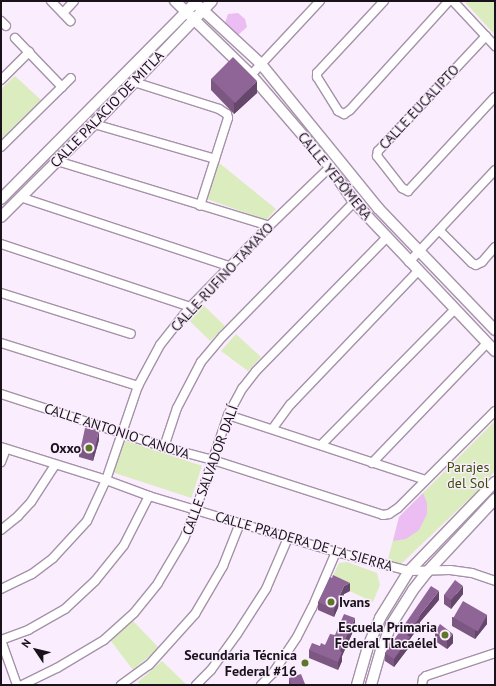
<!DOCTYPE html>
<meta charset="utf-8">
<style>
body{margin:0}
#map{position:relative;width:496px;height:686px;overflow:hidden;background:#faedfd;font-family:"PT Sans",sans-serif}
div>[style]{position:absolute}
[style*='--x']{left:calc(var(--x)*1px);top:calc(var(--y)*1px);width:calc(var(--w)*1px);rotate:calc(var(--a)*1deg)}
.green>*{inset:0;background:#dbecbe;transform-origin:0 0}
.water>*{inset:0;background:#ebbdf3}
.roads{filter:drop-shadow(1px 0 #a592a9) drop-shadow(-1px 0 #a592a9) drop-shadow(0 1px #a592a9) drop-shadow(0 -1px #a592a9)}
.minor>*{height:8px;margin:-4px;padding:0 4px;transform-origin:4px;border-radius:4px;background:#fff}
.major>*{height:10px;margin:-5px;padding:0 5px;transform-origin:5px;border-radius:5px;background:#fff}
.wall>*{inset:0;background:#7b5782}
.shaded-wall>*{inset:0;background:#64476a}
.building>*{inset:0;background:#8f6597;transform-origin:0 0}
.dots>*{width:11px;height:11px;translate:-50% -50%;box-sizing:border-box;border:2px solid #faedfd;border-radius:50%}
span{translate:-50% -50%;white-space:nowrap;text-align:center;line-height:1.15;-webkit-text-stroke:3px #faedfd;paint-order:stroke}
.street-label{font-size:14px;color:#19121b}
.poi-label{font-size:14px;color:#19121b;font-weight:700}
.right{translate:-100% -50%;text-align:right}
.left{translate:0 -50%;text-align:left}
.park-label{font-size:14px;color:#3b4e05}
.frame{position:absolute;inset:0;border:2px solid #19121b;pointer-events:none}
.north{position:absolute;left:16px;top:630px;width:40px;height:40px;-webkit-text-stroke:3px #faedfd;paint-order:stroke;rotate:305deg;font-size:11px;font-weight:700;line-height:16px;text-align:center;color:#19121b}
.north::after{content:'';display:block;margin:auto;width:14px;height:18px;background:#19121b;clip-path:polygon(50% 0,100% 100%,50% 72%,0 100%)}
</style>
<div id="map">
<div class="green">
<div style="clip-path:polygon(464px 1px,495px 1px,495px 35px)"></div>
<div style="clip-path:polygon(15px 76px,41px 100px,1px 139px,1px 89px)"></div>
<div style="clip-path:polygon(218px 162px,276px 209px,266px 220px,207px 199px)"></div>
<div style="left:199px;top:301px;width:36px;height:21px;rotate:44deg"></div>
<div style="clip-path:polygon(236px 334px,261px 357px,248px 371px,221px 351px)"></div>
<div style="clip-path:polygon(495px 421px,495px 471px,488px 479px,484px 487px,468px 500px,401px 564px,392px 565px,387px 563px,399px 517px)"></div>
<div style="left:123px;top:440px;width:83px;height:34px;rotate:18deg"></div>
<div style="clip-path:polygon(347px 562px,377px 573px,380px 585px,373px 602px,330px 582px,339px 563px)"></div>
<div style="clip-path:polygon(133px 621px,159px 648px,133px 670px,111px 641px)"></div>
<div style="clip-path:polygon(162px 661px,187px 685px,140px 685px,138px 682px)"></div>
</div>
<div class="water">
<div style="clip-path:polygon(238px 13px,245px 19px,247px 27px,238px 35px,225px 23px,228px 14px)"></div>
<div style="clip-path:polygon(423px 493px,427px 503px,427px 514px,419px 530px,406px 539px,393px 541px,399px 517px)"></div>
</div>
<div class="roads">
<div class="minor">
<div style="--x:51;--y:1;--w:28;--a:46"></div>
<div style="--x:384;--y:1;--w:98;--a:132.9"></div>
<div style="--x:317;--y:73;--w:4;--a:90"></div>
<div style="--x:317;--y:77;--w:40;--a:58"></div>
<div style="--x:338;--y:111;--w:7;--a:27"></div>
<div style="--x:344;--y:114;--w:7;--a:-34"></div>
<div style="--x:350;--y:110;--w:147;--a:-47.8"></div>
<div style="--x:453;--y:1;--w:62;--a:47"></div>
<div style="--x:63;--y:13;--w:16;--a:-47"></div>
<div style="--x:1;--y:21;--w:7;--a:45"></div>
<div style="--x:486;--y:36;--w:158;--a:133.2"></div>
<div style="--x:378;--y:151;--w:5;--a:101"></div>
<div style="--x:377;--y:156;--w:41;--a:52"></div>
<div style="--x:402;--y:188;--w:7;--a:27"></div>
<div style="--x:408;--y:191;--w:128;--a:-47.2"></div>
<div style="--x:15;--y:38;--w:68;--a:46.2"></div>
<div style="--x:251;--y:75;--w:101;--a:-47"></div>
<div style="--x:1;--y:80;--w:40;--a:-45"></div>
<div style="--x:134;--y:82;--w:89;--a:17.6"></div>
<div style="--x:219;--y:109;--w:9;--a:32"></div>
<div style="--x:227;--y:114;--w:4;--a:76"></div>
<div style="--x:228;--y:118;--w:92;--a:107.7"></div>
<div style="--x:94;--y:124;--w:126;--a:16.1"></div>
<div style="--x:1;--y:147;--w:98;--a:-44.6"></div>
<div style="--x:57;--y:161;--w:222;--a:17"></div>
<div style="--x:20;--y:197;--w:220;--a:18.3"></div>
<div style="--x:440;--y:231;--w:45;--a:45"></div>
<div style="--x:472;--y:263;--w:4;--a:27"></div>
<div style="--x:476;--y:265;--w:7;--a:-27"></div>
<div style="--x:482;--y:262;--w:20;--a:-49"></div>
<div style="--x:1;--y:244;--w:199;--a:18.4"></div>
<div style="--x:409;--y:262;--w:126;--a:-46.9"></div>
<div style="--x:1;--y:293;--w:136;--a:17.5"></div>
<div style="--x:1;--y:343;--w:144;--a:17.4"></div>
<div style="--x:1;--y:394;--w:171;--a:18"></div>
<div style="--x:164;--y:447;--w:51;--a:14.9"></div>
<div style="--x:213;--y:460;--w:179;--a:17.9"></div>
<div style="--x:383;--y:515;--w:6;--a:-9"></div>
<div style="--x:389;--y:514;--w:11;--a:-34"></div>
<div style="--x:398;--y:508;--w:137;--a:-45"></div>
<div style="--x:228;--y:415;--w:208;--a:18.2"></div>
<div style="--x:273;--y:428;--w:29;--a:-54"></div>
<div style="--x:290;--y:405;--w:185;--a:-46.3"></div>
<div style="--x:321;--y:445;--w:191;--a:-45.4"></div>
<div style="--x:1;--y:447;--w:110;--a:17.4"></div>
<div style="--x:106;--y:480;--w:46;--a:20.4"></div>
<div style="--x:149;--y:496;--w:195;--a:16.7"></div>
<div style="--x:336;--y:552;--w:75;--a:14.6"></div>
<div style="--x:409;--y:571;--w:41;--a:-1.4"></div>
<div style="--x:450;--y:570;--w:22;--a:8"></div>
<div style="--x:472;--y:573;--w:24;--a:19"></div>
<div style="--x:164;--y:447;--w:41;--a:-71.6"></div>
<div style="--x:177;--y:408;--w:52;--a:-62.4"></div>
<div style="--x:201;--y:362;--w:34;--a:-50"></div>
<div style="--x:223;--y:336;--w:187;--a:-45.6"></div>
<div style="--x:1;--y:462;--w:14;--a:-69"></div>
<div style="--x:372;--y:463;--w:166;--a:-46.2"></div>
<div style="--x:1;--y:530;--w:22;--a:-39"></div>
<div style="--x:18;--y:516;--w:19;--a:-47"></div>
<div style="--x:31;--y:502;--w:44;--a:-57"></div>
<div style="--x:1;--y:589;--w:34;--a:-26"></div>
<div style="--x:32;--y:574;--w:26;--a:-37"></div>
<div style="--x:53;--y:558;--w:50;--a:-47.4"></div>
<div style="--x:87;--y:521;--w:45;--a:-65.1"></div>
<div style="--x:106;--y:480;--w:99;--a:-71.2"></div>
<div style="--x:138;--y:386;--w:47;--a:-61.8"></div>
<div style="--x:160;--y:345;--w:48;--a:-51.7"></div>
<div style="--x:190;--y:307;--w:113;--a:-45.7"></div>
<div style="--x:269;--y:226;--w:85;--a:-44"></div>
<div style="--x:17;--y:685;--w:48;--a:-109.6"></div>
<div style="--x:1;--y:640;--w:29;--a:-20"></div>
<div style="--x:28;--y:630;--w:43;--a:-29.6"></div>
<div style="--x:65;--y:609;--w:41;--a:-43"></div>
<div style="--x:95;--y:581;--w:46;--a:-51.1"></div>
<div style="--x:124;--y:545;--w:55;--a:-63"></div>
<div style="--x:22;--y:685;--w:39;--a:-26"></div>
<div style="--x:57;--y:668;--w:55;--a:-30.8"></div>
<div style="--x:104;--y:640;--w:40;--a:-42"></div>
<div style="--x:134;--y:613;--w:38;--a:-51"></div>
<div style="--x:158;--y:583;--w:51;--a:-59.4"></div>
<div style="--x:184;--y:539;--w:32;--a:-68"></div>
<div style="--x:196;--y:509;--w:99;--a:-71.2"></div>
<div style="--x:228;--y:415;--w:30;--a:-62"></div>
<div style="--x:242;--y:389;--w:23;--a:-52"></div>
<div style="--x:256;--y:371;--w:187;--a:-45.6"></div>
<div style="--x:121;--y:685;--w:34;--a:-36"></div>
<div style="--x:149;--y:665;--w:69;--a:-48"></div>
<div style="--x:195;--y:614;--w:56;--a:-59.7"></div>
<div style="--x:223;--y:566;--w:46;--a:-68.4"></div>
<div style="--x:196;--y:685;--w:21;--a:-45"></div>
<div style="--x:211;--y:670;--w:44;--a:-54.2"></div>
<div style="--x:237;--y:634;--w:54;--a:-57.2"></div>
<div style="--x:266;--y:589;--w:56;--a:-66.7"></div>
<div style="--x:261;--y:685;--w:17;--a:-45"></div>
<div style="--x:273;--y:673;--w:43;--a:-56.3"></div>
<div style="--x:297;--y:637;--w:33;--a:-63"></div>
<div style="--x:312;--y:608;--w:61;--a:-66.8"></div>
<div style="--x:422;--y:685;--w:6;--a:-81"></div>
<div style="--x:423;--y:679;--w:4;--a:-45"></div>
<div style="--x:426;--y:676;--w:73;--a:-18.4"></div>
</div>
<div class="major">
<div style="--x:175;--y:1;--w:106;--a:44.2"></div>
<div style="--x:251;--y:75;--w:121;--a:49.3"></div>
<div style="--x:330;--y:167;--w:42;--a:55.6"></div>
<div style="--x:354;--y:202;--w:205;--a:46.6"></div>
<div style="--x:193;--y:1;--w:93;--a:42.8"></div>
<div style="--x:261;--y:64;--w:186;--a:50.9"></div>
<div style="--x:378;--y:208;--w:169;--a:46.2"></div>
<div style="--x:1;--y:199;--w:270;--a:-45.3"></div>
<div style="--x:1;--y:217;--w:132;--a:-45"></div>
<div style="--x:94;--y:124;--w:170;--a:-46.2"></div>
<div style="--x:357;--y:685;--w:37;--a:-74"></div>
<div style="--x:367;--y:649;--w:34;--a:-67"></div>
<div style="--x:380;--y:618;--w:55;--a:-58.3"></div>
<div style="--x:409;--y:571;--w:124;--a:-46"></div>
<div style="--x:371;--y:685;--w:35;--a:-74"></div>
<div style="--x:381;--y:651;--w:28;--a:-69"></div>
<div style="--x:391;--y:625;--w:41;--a:-57.8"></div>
<div style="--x:413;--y:590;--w:23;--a:-52"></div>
<div style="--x:427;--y:572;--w:100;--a:-47"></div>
</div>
</div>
<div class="wall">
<div style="clip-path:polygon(211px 79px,257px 93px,234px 114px,211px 90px)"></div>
<div style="clip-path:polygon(99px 440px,93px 461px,79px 457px,79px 448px)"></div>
<div style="clip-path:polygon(350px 591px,344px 594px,334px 617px,318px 610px,318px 602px)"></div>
<div style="clip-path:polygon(463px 594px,451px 609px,444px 604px,444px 595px)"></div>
<div style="clip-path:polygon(439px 600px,420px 622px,420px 625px,410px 639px,410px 646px,394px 667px,385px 661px,385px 653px)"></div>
<div style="clip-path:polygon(452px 617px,487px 624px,475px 639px,452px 626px)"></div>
<div style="clip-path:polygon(355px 627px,342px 656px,342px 661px,338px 670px,309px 658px,309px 650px,325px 645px,335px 635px)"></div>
<div style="clip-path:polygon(435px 632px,453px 643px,447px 649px,435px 641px)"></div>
<div style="clip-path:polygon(289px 678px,305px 685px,289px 685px)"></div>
</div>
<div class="shaded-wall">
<div style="clip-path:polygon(257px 81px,257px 93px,234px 114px,234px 103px)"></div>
<div style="clip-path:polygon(99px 431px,99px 440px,93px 461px,93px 452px)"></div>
<div style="clip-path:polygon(350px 583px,350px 591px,344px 594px,334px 617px,334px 609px,344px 586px)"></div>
<div style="clip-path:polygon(463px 586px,463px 594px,451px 609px,451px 600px)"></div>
<div style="clip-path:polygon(439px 591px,439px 600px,420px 622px,420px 625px,410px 639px,410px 646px,394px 667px,394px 659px,407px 635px,419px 616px)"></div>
<div style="clip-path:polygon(487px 615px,487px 624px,475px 639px,475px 631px)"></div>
<div style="clip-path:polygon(355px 618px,355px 627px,342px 656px,342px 661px,338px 670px,338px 662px,340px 651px)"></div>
<div style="clip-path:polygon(453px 634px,453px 643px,447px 649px,447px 640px)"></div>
</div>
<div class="building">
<div style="left:233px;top:57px;width:34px;height:31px;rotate:45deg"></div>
<div style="left:85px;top:428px;width:14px;height:21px;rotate:12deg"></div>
<div style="clip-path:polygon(333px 575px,350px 583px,344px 586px,334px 609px,318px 602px,330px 577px,332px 578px)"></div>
<div style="clip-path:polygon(455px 580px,463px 586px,451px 600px,444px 595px)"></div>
<div style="clip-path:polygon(431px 586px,439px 591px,419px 616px,420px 617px,407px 635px,410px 637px,394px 659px,385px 653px)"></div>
<div style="left:463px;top:601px;width:28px;height:19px;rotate:30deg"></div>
<div style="clip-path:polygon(344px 614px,355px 618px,340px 651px,342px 652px,338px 662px,309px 650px,312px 643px,320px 646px,321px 643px,325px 645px,330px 634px,335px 635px)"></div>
<div style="clip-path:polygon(440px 624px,453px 634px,447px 640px,435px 632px)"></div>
<div style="clip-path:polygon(301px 674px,305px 684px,301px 685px,291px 685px,289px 678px)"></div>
</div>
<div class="dots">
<div style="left:89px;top:448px;background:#5e7628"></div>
<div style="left:331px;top:602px;background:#5e7628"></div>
<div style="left:445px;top:635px;background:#5e7628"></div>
<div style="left:305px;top:663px;background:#5e7628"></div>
</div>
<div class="street-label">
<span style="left:419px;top:107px;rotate:-47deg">CALLE EUCALIPTO</span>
<span style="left:107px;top:109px;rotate:-46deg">CALLE PALACIO DE MITLA</span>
<span style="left:335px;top:176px;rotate:51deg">CALLE YEPÓMERA</span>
<span style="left:222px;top:277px;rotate:-47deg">CALLE RUFINO TAMAYO</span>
<span style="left:117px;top:431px;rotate:18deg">CALLE ANTONIO CANOVA</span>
<span style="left:210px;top:470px;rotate:-70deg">CALLE SALVADOR DALÍ</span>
<span style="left:304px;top:541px;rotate:16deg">CALLE PRADERA DE LA SIERRA</span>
</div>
<div class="poi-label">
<span class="right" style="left:81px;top:448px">Oxxo</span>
<span class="left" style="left:339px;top:602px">Ivans</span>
<span class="right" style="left:437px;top:635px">Escuela Primaria<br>Federal Tlacaélel</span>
<span class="right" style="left:297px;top:663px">Secundaria Técnica<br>Federal #16</span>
</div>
<div class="park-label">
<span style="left:468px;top:475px">Parajes<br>del Sol</span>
</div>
<div class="frame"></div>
<div class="north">N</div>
</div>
